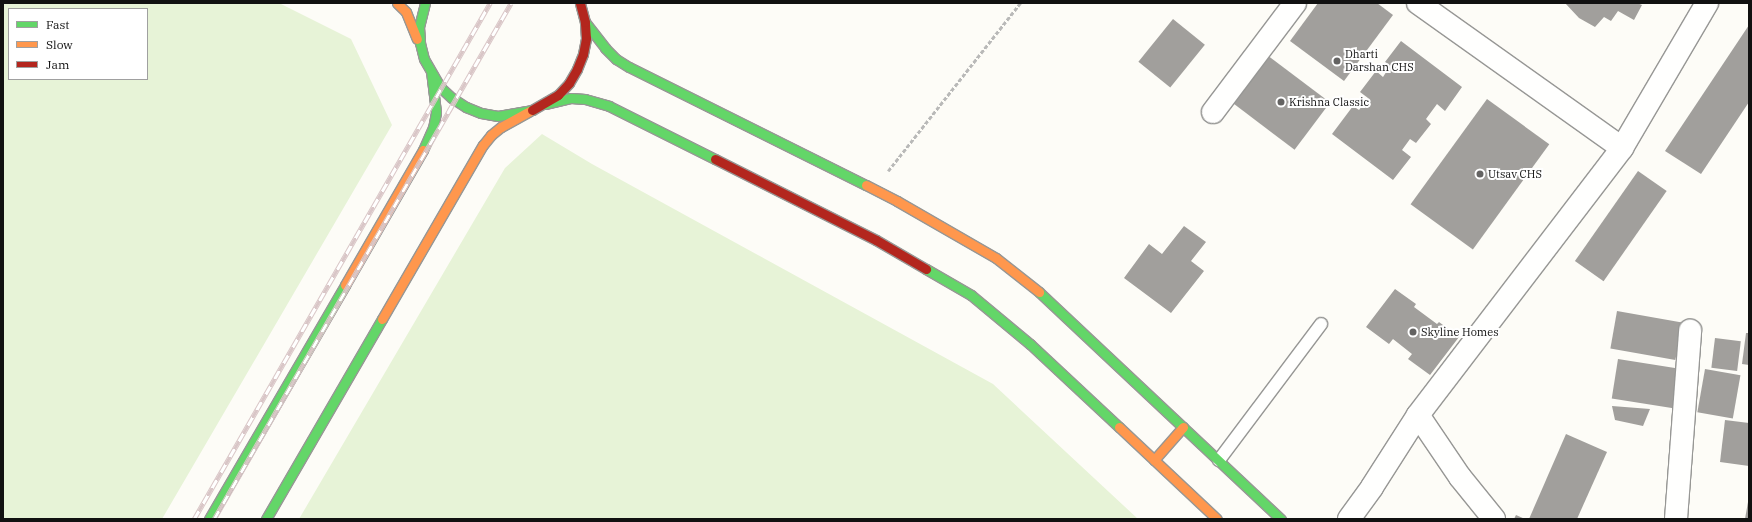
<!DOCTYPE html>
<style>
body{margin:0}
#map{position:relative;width:1752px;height:522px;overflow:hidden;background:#fdfcf7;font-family:"IBM Plex Serif",serif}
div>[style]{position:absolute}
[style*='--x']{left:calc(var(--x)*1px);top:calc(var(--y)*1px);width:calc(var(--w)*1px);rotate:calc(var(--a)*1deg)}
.green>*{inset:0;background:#e7f3d7}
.building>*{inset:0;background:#a19f9c;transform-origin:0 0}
.path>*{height:2.5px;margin-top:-1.25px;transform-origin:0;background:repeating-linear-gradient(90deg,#b9b9b8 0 4px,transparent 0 6px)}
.roads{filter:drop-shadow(1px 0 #979795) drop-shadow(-1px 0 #979795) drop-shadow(0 1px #979795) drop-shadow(0 -1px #979795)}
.lane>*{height:12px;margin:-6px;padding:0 6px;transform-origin:6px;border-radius:6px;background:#fffffe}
.street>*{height:22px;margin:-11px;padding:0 11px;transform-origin:11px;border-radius:11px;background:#fffffe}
.fast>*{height:9px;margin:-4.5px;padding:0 4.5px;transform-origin:4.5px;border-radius:4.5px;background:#63d668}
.slow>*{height:9px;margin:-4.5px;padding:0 4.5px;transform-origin:4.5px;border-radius:4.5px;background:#ff974d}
.jam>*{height:9px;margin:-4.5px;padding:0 4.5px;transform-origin:4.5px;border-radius:4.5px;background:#b3261e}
.rail>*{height:4.5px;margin-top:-2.25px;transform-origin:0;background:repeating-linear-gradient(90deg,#fff 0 9px,#d9c6c7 0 18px);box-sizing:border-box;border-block:1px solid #d9c6c7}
.dots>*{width:11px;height:11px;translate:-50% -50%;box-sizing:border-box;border:2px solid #fff;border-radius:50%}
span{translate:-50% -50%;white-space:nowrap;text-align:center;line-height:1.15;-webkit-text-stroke:4px #fff;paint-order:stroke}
.poi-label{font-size:11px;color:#111}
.left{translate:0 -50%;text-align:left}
.frame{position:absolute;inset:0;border:4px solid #111;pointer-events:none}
.legend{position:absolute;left:8px;top:8px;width:140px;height:72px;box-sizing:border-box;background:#fff;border:1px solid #a0a0a0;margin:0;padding:5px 7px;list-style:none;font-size:12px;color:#111}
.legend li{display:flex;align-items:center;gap:8px;height:20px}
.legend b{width:20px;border:1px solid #a0a0a0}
</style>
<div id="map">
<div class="green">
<div style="clip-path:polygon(evenodd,3px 3px,279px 3px,351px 39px,392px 125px,162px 519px,3px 519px,3px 3px,9px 9px,147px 9px,147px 79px,9px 79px,9px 9px)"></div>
<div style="clip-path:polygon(542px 134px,592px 164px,993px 384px,1138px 519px,299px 519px,505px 168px)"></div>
</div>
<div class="building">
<div style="clip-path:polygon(1318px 3px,1377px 3px,1393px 15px,1344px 81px,1290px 41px)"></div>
<div style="clip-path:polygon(1565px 3px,1637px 3px,1642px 5px,1634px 20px,1618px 11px,1611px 21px,1604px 17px,1595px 27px,1579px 18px)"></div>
<div style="left:1173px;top:19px;width:41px;height:55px;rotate:39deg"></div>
<div style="clip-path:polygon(1749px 25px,1749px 102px,1701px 174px,1665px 151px)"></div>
<div style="clip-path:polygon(1401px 41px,1462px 87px,1445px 111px,1437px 104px,1426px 119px,1431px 124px,1416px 143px,1410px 139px,1402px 150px,1411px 157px,1393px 180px,1332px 134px,1353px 106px,1359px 110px,1368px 98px,1360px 92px,1376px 71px,1383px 77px,1390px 66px,1385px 62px)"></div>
<div style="left:1267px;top:55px;width:79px;height:59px;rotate:37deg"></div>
<div style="left:1487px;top:99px;width:77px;height:130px;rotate:36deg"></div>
<div style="left:1638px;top:171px;width:35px;height:110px;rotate:35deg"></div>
<div style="clip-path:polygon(1184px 226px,1206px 242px,1191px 261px,1204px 271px,1171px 313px,1124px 278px,1149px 244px,1162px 254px)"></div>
<div style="clip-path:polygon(1395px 289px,1416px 304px,1414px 307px,1437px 324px,1439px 322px,1459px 337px,1430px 375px,1408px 359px,1412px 354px,1393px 339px,1389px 344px,1366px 327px)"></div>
<div style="left:1617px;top:311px;width:66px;height:38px;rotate:10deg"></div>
<div style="clip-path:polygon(1746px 333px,1749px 333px,1749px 365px,1742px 364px)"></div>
<div style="left:1715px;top:338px;width:26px;height:30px;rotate:7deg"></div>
<div style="left:1618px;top:359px;width:64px;height:40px;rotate:9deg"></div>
<div style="left:1705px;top:369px;width:36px;height:44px;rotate:10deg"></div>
<div style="clip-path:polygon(1612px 406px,1650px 409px,1643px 426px,1615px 420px)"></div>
<div style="clip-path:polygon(1725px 420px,1749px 423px,1749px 466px,1720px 462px)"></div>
<div style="clip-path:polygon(1566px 434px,1607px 452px,1577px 519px,1529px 519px)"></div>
<div style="clip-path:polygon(1748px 502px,1749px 519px,1745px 519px)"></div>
<div style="clip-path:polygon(1516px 515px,1525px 519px,1514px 519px)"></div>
</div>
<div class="path">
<div style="--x:888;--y:171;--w:214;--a:-51.8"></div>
</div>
<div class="roads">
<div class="lane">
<div style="--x:1219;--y:460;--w:170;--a:-53.1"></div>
</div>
<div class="street">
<div style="--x:1418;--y:3;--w:250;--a:35.4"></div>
<div style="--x:1213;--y:112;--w:136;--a:-53"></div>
<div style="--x:1418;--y:415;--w:75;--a:55.9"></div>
<div style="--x:1460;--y:477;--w:54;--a:51"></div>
<div style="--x:1349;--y:519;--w:39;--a:-54"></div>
<div style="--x:1372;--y:487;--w:85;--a:-57.4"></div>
<div style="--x:1418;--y:415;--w:336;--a:-52.6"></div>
<div style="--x:1622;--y:148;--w:168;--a:-59.6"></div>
<div style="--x:1676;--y:519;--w:189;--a:-85.7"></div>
</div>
<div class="fast">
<div style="--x:425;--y:3;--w:25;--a:104"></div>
<div style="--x:419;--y:27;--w:16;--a:86"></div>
<div style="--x:420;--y:43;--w:16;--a:76"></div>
<div style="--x:424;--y:59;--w:32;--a:60"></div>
<div style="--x:440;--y:87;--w:16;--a:43"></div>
<div style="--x:452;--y:98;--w:17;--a:33"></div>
<div style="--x:466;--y:107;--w:16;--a:22"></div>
<div style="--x:481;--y:113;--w:17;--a:10"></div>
<div style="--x:498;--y:116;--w:35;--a:-10"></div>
<div style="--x:585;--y:22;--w:33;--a:52"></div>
<div style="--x:605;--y:48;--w:16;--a:45"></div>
<div style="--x:616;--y:59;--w:15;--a:32"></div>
<div style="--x:629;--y:67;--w:265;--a:26.5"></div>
<div style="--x:545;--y:104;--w:27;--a:-13"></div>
<div style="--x:571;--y:98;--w:14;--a:4"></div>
<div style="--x:585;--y:99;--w:25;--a:16"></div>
<div style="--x:609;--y:106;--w:119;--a:26.6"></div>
<div style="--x:423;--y:150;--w:24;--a:-66"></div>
<div style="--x:433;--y:128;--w:16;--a:-79"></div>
<div style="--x:436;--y:112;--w:38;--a:-97"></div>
<div style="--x:926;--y:269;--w:52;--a:30"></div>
<div style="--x:971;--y:295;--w:77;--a:39.7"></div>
<div style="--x:1030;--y:344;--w:122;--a:43"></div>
<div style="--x:1039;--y:292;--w:332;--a:43.2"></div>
<div style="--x:209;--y:519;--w:271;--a:-59.8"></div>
<div style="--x:266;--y:519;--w:231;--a:-59.9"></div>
</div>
<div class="slow">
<div style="--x:397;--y:3;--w:13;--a:45"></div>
<div style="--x:406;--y:12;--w:29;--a:68"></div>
<div style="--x:866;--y:185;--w:35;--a:27"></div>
<div style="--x:897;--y:201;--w:114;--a:29.9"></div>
<div style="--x:996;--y:258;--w:55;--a:38.3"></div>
<div style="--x:345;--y:285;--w:156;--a:-60"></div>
<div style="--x:382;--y:319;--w:201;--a:-59.9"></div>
<div style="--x:483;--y:145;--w:13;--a:-51"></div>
<div style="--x:491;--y:135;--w:13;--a:-39"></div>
<div style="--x:501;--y:127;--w:33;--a:-29"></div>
<div style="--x:1119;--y:427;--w:134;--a:43.2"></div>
<div style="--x:1154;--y:460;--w:44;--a:-48.7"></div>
</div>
<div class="jam">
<div style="--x:532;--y:110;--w:30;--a:-30"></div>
<div style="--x:558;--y:95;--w:16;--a:-47"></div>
<div style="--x:569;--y:83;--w:16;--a:-60"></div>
<div style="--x:577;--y:69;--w:16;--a:-68"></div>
<div style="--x:583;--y:54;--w:16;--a:-79"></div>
<div style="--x:586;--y:38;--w:16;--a:-94"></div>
<div style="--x:585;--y:22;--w:20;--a:-105"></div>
<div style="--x:715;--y:159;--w:180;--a:26.7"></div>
<div style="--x:876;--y:240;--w:58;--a:30.1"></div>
</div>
</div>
<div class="rail">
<div style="--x:194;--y:519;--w:595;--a:-60.16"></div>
<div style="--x:214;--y:519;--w:595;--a:-60.08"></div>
</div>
<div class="dots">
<div style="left:1337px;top:61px;background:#646362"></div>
<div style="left:1281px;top:102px;background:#646362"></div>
<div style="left:1480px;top:174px;background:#646362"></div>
<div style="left:1413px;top:332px;background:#646362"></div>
</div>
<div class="poi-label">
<span class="left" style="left:1345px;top:61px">Dharti<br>Darshan CHS</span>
<span class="left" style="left:1289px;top:102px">Krishna Classic</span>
<span class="left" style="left:1488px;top:174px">Utsav CHS</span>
<span class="left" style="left:1421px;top:332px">Skyline Homes</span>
</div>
<div class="frame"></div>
<ul class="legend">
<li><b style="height:5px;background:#63d668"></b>Fast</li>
<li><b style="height:5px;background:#ff974d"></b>Slow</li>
<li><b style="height:5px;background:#b3261e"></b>Jam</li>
</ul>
</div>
